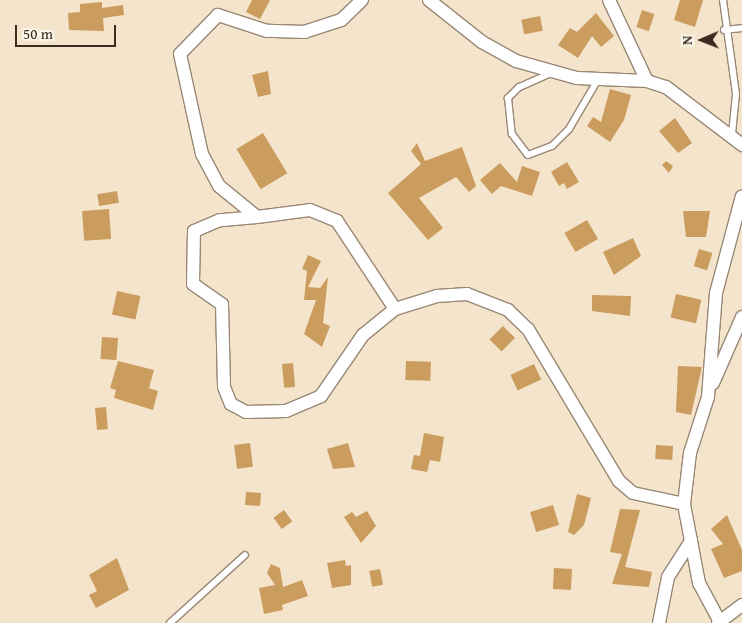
<!DOCTYPE html>
<style>
body{margin:0}
#map{position:relative;width:742px;height:623px;overflow:hidden;background:#f5e4cc;font-family:"Gentium Book Plus",serif}
div>[style]{position:absolute}
[style*='--x']{left:calc(var(--x)*1px);top:calc(var(--y)*1px);width:calc(var(--w)*1px);rotate:calc(var(--a)*1deg)}
.building>*{inset:0;background:#ca9c5d;transform-origin:0 0}
.roads{filter:drop-shadow(1px 0 #988775) drop-shadow(-1px 0 #988775) drop-shadow(0 1px #988775) drop-shadow(0 -1px #988775)}
.lane>*{height:6px;margin:-3px;padding:0 3px;transform-origin:3px;border-radius:3px;background:#fff}
.street>*{height:12px;margin:-6px;padding:0 6px;transform-origin:6px;border-radius:6px;background:#fff}
span{translate:-50% -50%;white-space:nowrap;text-align:center;line-height:1.15;-webkit-text-stroke:5px #fbf7ec;paint-order:stroke}
.north{position:absolute;left:677px;top:15px;width:50px;height:50px;-webkit-text-stroke:4px #fbf7ec;paint-order:stroke;rotate:269deg;font-size:14px;font-weight:700;line-height:20px;text-align:center;color:#3b2a1e}
.north::after{content:'';display:block;margin:auto;width:18px;height:22px;background:#3b2a1e;clip-path:polygon(50% 0,100% 100%,50% 72%,0 100%)}
.scale{position:absolute;left:15px;top:25px;width:101px;height:22px;box-sizing:border-box;border:2px solid #3b2a1e;border-top:0;padding-left:6px;font-size:15px;line-height:18px;white-space:nowrap;color:#3b2a1e;-webkit-text-stroke:4px #fbf7ec;paint-order:stroke}
</style>
<div id="map">
<div class="building">
<div style="clip-path:polygon(252px 0,270px 0,260px 19px,246px 12px)"></div>
<div style="clip-path:polygon(680px 0,703px 0,695px 27px,674px 20px)"></div>
<div style="clip-path:polygon(102px 2px,102px 8px,123px 5px,124px 15px,103px 18px,104px 31px,69px 30px,68px 13px,80px 12px,80px 4px)"></div>
<div style="left:642px;top:10px;width:13px;height:18px;rotate:18deg"></div>
<div style="clip-path:polygon(596px 13px,614px 36px,601px 47px,592px 36px,578px 58px,558px 45px,570px 28px,577px 32px)"></div>
<div style="left:540px;top:16px;width:15px;height:19px;rotate:79deg"></div>
<div style="clip-path:polygon(268px 71px,271px 94px,258px 97px,252px 75px)"></div>
<div style="clip-path:polygon(610px 89px,631px 95px,624px 120px,610px 142px,587px 126px,593px 117px,601px 122px)"></div>
<div style="clip-path:polygon(675px 118px,692px 143px,678px 153px,659px 131px)"></div>
<div style="left:263px;top:133px;width:47px;height:31px;rotate:59deg"></div>
<div style="clip-path:polygon(417px 143px,425px 161px,462px 147px,476px 186px,469px 192px,456px 177px,419px 198px,443px 228px,428px 240px,388px 193px,421px 164px,411px 151px)"></div>
<div style="clip-path:polygon(666px 161px,673px 166px,669px 173px,662px 165px)"></div>
<div style="clip-path:polygon(567px 162px,579px 182px,567px 189px,564px 183px,559px 186px,551px 172px)"></div>
<div style="clip-path:polygon(500px 163px,517px 182px,522px 166px,540px 172px,532px 196px,501px 186px,492px 194px,480px 180px)"></div>
<div style="left:117px;top:191px;width:12px;height:20px;rotate:81deg"></div>
<div style="left:109px;top:209px;width:30px;height:27px;rotate:86deg"></div>
<div style="clip-path:polygon(683px 211px,710px 211px,706px 237px,686px 237px)"></div>
<div style="left:587px;top:220px;width:22px;height:26px;rotate:60deg"></div>
<div style="clip-path:polygon(633px 238px,641px 256px,614px 275px,603px 252px)"></div>
<div style="left:699px;top:249px;width:14px;height:18px;rotate:17deg"></div>
<div style="clip-path:polygon(308px 255px,321px 261px,308px 287px,320px 288px,328px 277px,323px 323px,330px 326px,322px 347px,304px 334px,316px 300px,304px 300px,307px 271px,302px 269px)"></div>
<div style="left:117px;top:291px;width:24px;height:24px;rotate:12deg"></div>
<div style="left:676px;top:294px;width:26px;height:24px;rotate:13deg"></div>
<div style="clip-path:polygon(592px 295px,631px 296px,630px 316px,592px 311px)"></div>
<div style="left:503px;top:326px;width:17px;height:19px;rotate:45deg"></div>
<div style="left:102px;top:337px;width:16px;height:22px;rotate:4deg"></div>
<div style="clip-path:polygon(118px 361px,154px 370px,149px 388px,158px 391px,153px 410px,114px 398px,116px 390px,110px 388px)"></div>
<div style="left:406px;top:361px;width:25px;height:19px;rotate:2deg"></div>
<div style="left:293px;top:363px;width:24px;height:11px;rotate:85deg"></div>
<div style="left:534px;top:364px;width:17px;height:26px;rotate:65deg"></div>
<div style="clip-path:polygon(678px 366px,702px 367px,691px 415px,676px 412px)"></div>
<div style="left:106px;top:407px;width:22px;height:11px;rotate:85deg"></div>
<div style="clip-path:polygon(424px 433px,444px 437px,440px 462px,430px 460px,427px 472px,411px 469px,414px 455px,420px 456px)"></div>
<div style="left:250px;top:443px;width:24px;height:16px;rotate:83deg"></div>
<div style="clip-path:polygon(348px 443px,355px 467px,333px 469px,327px 449px)"></div>
<div style="left:656px;top:445px;width:17px;height:14px;rotate:3deg"></div>
<div style="left:246px;top:492px;width:15px;height:13px;rotate:4deg"></div>
<div style="clip-path:polygon(577px 494px,591px 498px,584px 525px,574px 535px,568px 532px)"></div>
<div style="left:553px;top:505px;width:21px;height:24px;rotate:73deg"></div>
<div style="clip-path:polygon(620px 509px,640px 510px,625px 567px,652px 572px,649px 587px,612px 584px,622px 554px,610px 552px)"></div>
<div style="left:284px;top:510px;width:14px;height:13px;rotate:54deg"></div>
<div style="clip-path:polygon(367px 511px,376px 526px,361px 543px,344px 517px,352px 512px,356px 517px)"></div>
<div style="clip-path:polygon(727px 515px,742px 550px,742px 571px,724px 578px,711px 549px,723px 544px,711px 529px)"></div>
<div style="clip-path:polygon(117px 558px,129px 590px,96px 608px,89px 595px,97px 591px,89px 575px)"></div>
<div style="clip-path:polygon(345px 560px,346px 566px,351px 565px,351px 585px,332px 588px,327px 563px)"></div>
<div style="clip-path:polygon(271px 564px,280px 568px,283px 587px,302px 580px,308px 596px,282px 605px,283px 610px,264px 614px,259px 588px,275px 585px,267px 573px)"></div>
<div style="left:554px;top:568px;width:18px;height:21px;rotate:3deg"></div>
<div style="left:380px;top:569px;width:16px;height:11px;rotate:79deg"></div>
</div>
<div class="roads">
<div class="lane">
<div style="--x:723;--y:0;--w:95;--a:82.1"></div>
<div style="--x:736;--y:94;--w:40;--a:95.7"></div>
<div style="--x:724;--y:30;--w:18;--a:-6"></div>
<div style="--x:551;--y:73;--w:35;--a:156"></div>
<div style="--x:519;--y:87;--w:16;--a:135"></div>
<div style="--x:508;--y:98;--w:36;--a:84"></div>
<div style="--x:512;--y:134;--w:26;--a:53"></div>
<div style="--x:528;--y:155;--w:26;--a:-21"></div>
<div style="--x:552;--y:146;--w:24;--a:-45"></div>
<div style="--x:569;--y:129;--w:56;--a:-59.7"></div>
<div style="--x:170;--y:623;--w:101;--a:-42.2"></div>
</div>
<div class="street">
<div style="--x:362;--y:0;--w:29;--a:136"></div>
<div style="--x:341;--y:20;--w:38;--a:162"></div>
<div style="--x:305;--y:32;--w:38;--a:-178"></div>
<div style="--x:267;--y:31;--w:52;--a:-161.9"></div>
<div style="--x:218;--y:15;--w:54;--a:134.3"></div>
<div style="--x:180;--y:54;--w:102;--a:77.6"></div>
<div style="--x:202;--y:154;--w:36;--a:62"></div>
<div style="--x:219;--y:186;--w:49;--a:39.2"></div>
<div style="--x:257;--y:217;--w:53;--a:-7.5"></div>
<div style="--x:310;--y:210;--w:29;--a:22"></div>
<div style="--x:337;--y:221;--w:105;--a:56.6"></div>
<div style="--x:429;--y:0;--w:68;--a:38.4"></div>
<div style="--x:482;--y:42;--w:39;--a:29"></div>
<div style="--x:516;--y:61;--w:63;--a:15.6"></div>
<div style="--x:577;--y:78;--w:70;--a:2.5"></div>
<div style="--x:647;--y:81;--w:20;--a:18"></div>
<div style="--x:666;--y:87;--w:96;--a:37.3"></div>
<div style="--x:609;--y:0;--w:89;--a:64.9"></div>
<div style="--x:257;--y:217;--w:37;--a:175"></div>
<div style="--x:220;--y:220;--w:28;--a:157"></div>
<div style="--x:194;--y:231;--w:53;--a:91.1"></div>
<div style="--x:193;--y:284;--w:35;--a:35"></div>
<div style="--x:222;--y:304;--w:83;--a:88.6"></div>
<div style="--x:224;--y:387;--w:18;--a:68"></div>
<div style="--x:231;--y:404;--w:17;--a:28"></div>
<div style="--x:246;--y:412;--w:40;--a:-1.4"></div>
<div style="--x:286;--y:411;--w:38;--a:-23"></div>
<div style="--x:321;--y:396;--w:74;--a:-55.5"></div>
<div style="--x:363;--y:335;--w:41;--a:-39.1"></div>
<div style="--x:395;--y:309;--w:44;--a:-17.2"></div>
<div style="--x:437;--y:296;--w:30;--a:-4"></div>
<div style="--x:467;--y:294;--w:44;--a:21.3"></div>
<div style="--x:508;--y:310;--w:28;--a:44"></div>
<div style="--x:528;--y:329;--w:177;--a:59.1"></div>
<div style="--x:619;--y:481;--w:18;--a:41"></div>
<div style="--x:633;--y:493;--w:52;--a:12.2"></div>
<div style="--x:713;--y:383;--w:72;--a:-66.3"></div>
<div style="--x:720;--y:622;--w:44;--a:-118.3"></div>
<div style="--x:699;--y:583;--w:80;--a:-100.8"></div>
<div style="--x:684;--y:504;--w:51;--a:-83.3"></div>
<div style="--x:690;--y:453;--w:59;--a:-72.2"></div>
<div style="--x:708;--y:397;--w:104;--a:-85.6"></div>
<div style="--x:716;--y:293;--w:100;--a:-75"></div>
<div style="--x:659;--y:623;--w:47;--a:-78.9"></div>
<div style="--x:668;--y:577;--w:43;--a:-57.4"></div>
<div style="--x:718;--y:623;--w:30;--a:-37"></div>
</div>
</div>
<div class="north">N</div>
<div class="scale">50 m</div>
</div>
